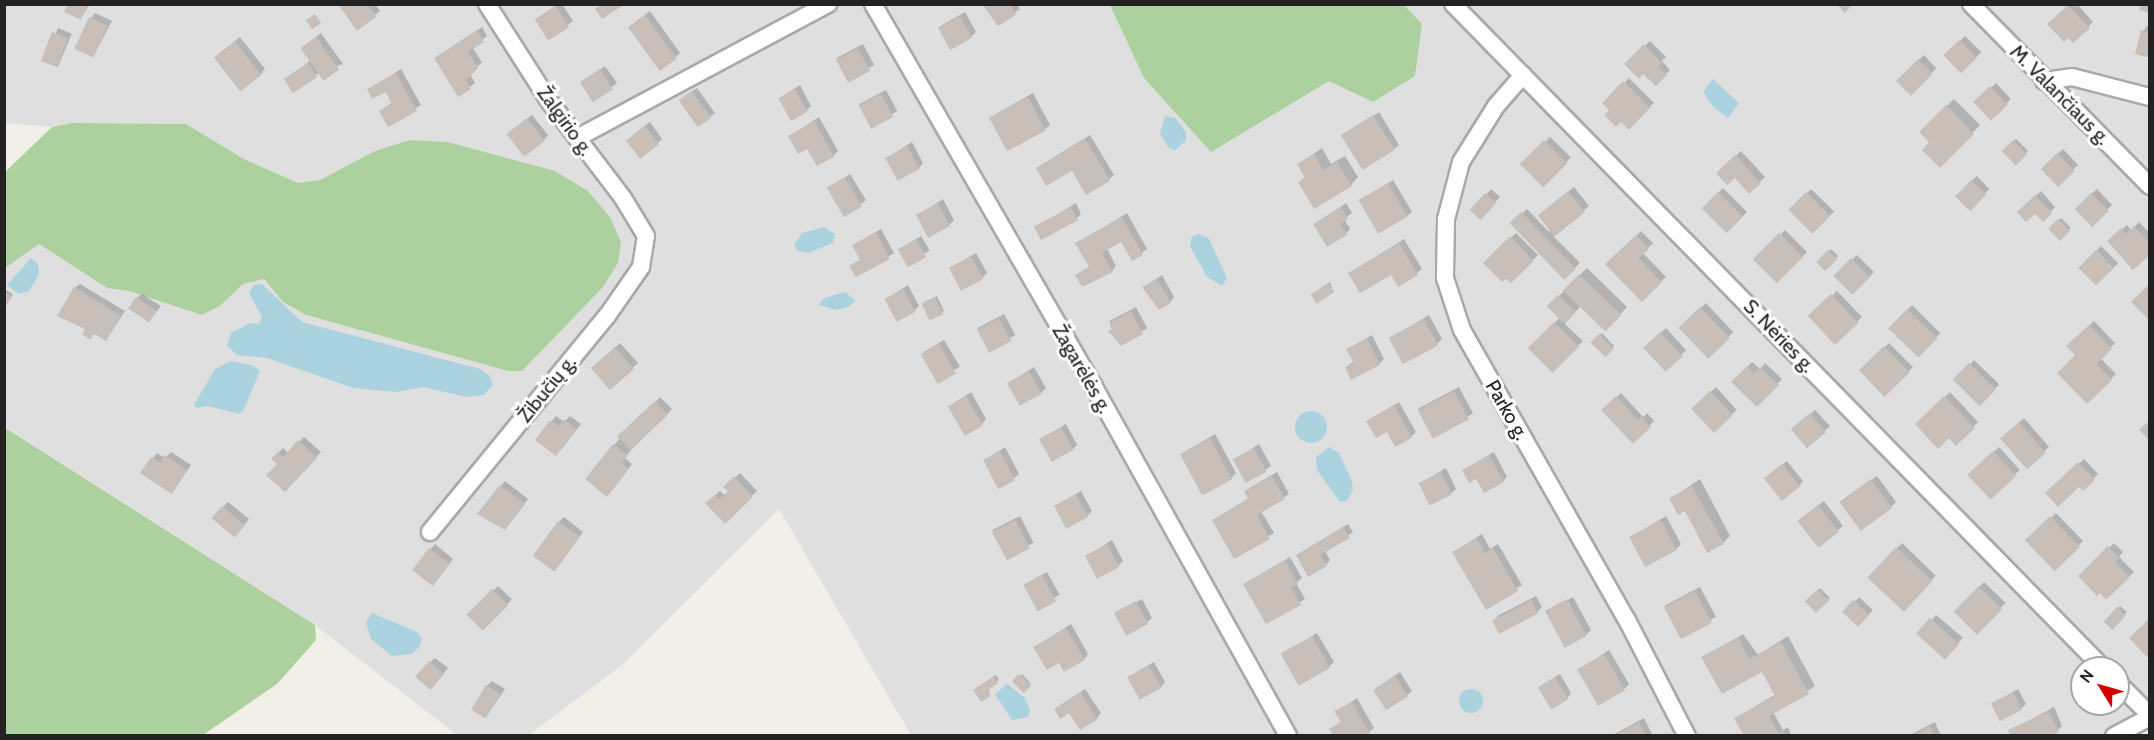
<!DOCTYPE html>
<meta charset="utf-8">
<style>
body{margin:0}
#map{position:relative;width:2154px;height:740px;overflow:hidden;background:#f2efe9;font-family:Cabin,sans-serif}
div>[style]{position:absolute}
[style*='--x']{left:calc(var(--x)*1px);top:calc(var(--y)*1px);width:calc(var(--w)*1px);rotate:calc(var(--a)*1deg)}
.residential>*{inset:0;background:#e0dfdf}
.forest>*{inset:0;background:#add19e}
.water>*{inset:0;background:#aad3df}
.round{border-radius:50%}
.shadow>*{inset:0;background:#0003;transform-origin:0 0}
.building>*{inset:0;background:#c7bfb8;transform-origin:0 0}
.roads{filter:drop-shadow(2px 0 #a9a9a9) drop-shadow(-2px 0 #a9a9a9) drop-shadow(0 2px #a9a9a9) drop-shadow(0 -2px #a9a9a9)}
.minor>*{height:16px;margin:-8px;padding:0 8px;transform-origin:8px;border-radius:8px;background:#fff}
span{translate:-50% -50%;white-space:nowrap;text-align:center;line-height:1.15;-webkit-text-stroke:6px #fff;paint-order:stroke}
.street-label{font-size:20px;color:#222}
.frame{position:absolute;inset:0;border:6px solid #222;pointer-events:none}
.north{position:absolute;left:2070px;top:656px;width:60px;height:60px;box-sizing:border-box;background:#fff;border:2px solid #a7a7a7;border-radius:50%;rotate:307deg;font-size:16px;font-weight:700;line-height:24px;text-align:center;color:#222}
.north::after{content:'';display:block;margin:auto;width:21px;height:27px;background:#d40000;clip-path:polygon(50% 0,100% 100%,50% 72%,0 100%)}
</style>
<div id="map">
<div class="residential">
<div style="clip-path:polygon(evenodd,5px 5px,2149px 5px,2149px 729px,2136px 736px,911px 735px,779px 509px,623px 664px,529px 735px,457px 735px,315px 625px,5px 427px,4px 268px,39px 244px,107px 288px,129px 291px,202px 315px,220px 306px,243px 284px,264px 279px,283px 302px,306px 315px,508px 371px,522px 371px,610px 217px,588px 191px,555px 171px,448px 142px,410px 140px,375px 151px,320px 180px,298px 183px,244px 159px,186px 124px,72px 123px,52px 127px,5px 123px,5px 5px,2082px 668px,2118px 668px,2118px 704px,2082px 704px,2082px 668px)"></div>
</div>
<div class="forest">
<div style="clip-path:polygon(1110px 5px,1404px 5px,1422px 24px,1415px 76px,1373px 102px,1329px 81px,1211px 152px,1144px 78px)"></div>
<div style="clip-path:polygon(72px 123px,186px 124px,244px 159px,298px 183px,320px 180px,375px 151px,410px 140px,448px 142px,555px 171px,588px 191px,610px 217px,621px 242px,618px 263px,603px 287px,522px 371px,508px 371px,306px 315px,283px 302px,264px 279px,243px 284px,220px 306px,202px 315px,129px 291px,107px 288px,39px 244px,5px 268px,5px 172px,52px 127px)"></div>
<div style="clip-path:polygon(4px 427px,315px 625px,316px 640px,277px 684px,203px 735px,5px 735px)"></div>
</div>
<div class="water">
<div style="clip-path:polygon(1713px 79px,1739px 103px,1728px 118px,1714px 108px,1703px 92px)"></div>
<div style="clip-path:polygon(1165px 116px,1175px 118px,1186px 132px,1186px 140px,1175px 151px,1168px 147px,1160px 134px)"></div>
<div style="clip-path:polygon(824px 227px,835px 234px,833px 243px,808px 253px,798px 251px,794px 245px,802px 233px)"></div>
<div style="clip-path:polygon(1199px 234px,1209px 239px,1227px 278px,1222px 286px,1207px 277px,1190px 246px,1192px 236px)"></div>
<div style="clip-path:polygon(31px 258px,38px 264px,39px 274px,29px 291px,19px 294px,7px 285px)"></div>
<div style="clip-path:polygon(262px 284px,302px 322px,480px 369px,489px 375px,493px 385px,484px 395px,466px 397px,423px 387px,396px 392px,353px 388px,267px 358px,237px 355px,227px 346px,231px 333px,250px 323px,259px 324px,262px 317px,249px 293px,254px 285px)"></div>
<div style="clip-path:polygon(845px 292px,856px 301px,848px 307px,837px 310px,819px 305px,824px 298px)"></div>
<div style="clip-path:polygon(231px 361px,252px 365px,260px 371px,244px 409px,239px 414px,208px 406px,196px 408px,194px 405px,215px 369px)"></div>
<div class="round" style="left:1295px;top:411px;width:32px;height:32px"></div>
<div style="clip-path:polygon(1329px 447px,1339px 453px,1352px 481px,1353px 490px,1347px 501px,1340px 502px,1317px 470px,1316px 457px)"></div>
<div style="clip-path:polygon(372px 613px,417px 632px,422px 639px,419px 647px,412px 654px,392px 656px,371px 639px,366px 622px)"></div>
<div style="clip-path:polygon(1007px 684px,1025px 698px,1030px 710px,1028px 717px,1012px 720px,995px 694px)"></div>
<div class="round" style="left:1459px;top:689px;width:24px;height:24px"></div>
</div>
<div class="shadow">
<div style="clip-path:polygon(69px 4px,90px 4px,81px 18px)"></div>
<div style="clip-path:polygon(340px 4px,375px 4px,380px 11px,358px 28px)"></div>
<div style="clip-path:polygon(558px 4px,562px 4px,573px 21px,550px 38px,542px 15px)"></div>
<div style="clip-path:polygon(984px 4px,1017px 4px,1020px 9px,998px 24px)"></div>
<div style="clip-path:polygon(2070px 4px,2077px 4px,2093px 22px,2073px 41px,2049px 24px)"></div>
<div style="clip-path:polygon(650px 11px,680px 53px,676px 57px,635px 22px)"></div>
<div style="clip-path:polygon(965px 12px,976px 32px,971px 37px,939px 27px)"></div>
<div style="clip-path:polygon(95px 13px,112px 21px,93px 57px,91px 18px)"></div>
<div style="clip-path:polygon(2147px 26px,2150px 27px,2150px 56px,2143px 31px)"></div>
<div style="clip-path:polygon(482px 27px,487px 36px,472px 47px,482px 62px,470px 74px,475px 83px,459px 95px,436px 58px)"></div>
<div style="left:58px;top:28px;width:15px;height:36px;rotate:23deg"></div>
<div style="clip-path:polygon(321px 33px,343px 64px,320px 72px,293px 91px,286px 80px,311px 60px,302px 48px)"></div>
<div style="left:1965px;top:36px;width:23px;height:28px;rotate:45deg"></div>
<div style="clip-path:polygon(240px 37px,265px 69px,261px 74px,221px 53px)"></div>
<div style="clip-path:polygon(1650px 41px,1666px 57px,1662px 61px,1670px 70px,1656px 84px,1644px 72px,1626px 64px)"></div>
<div style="left:863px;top:44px;width:24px;height:30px;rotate:62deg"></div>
<div style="left:1924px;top:55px;width:18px;height:37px;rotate:47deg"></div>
<div style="clip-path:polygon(605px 66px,617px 83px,595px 100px,588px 78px)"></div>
<div style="clip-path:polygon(401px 69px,421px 105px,388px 125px,380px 111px,393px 102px,386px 90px,368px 90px)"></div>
<div style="left:1629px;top:78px;width:35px;height:35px;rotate:45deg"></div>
<div style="left:1996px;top:83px;width:22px;height:28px;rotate:47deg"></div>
<div style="clip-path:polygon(800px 85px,811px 106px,807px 110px,780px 98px)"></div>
<div style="clip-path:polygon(697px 88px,715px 113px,710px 117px,685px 96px)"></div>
<div style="left:886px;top:90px;width:24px;height:30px;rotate:62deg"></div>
<div style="clip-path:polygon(1033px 93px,1050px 125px,1045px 129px,991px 117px)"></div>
<div style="clip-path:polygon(1954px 99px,1980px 125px,1940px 166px,1931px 142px,1921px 132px)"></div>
<div style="clip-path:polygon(1379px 112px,1399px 145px,1394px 149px,1343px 136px)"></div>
<div style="clip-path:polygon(532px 115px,548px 135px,544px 140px,514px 129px)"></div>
<div style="clip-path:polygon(819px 117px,838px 151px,833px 156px,790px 136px)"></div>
<div style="clip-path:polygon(650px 122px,662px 139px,658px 143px,633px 135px)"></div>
<div style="clip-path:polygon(1090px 135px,1114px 175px,1109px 179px,1087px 193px,1073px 169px,1037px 168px)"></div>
<div style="left:1550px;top:137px;width:29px;height:38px;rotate:44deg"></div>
<div style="left:2016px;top:139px;width:17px;height:17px;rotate:45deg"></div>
<div style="clip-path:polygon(912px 142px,923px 163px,919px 168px,887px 158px)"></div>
<div style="clip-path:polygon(1322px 148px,1331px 164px,1345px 156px,1358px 177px,1351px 185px,1300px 182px,1306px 176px,1299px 164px)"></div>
<div style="left:2063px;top:149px;width:22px;height:28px;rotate:47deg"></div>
<div style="clip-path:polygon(1741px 151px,1765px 177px,1749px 192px,1735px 176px,1718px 173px)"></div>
<div style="clip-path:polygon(850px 174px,866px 200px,861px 204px,829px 189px)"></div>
<div style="left:1977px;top:176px;width:18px;height:29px;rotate:47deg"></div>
<div style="clip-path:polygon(1393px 180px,1412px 212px,1407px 216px,1361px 200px)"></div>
<div style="clip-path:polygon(1574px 187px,1589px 206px,1553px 236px,1580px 263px,1564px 278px,1512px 224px,1527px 209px,1550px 233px,1544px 212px)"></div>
<div style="left:1723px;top:188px;width:34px;height:28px;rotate:45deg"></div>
<div style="left:1491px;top:189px;width:12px;height:29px;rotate:42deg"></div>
<div style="left:1811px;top:189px;width:32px;height:29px;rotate:44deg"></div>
<div style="left:2097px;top:189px;width:22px;height:28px;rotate:47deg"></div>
<div style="clip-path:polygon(2041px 191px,2055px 207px,2043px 220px,2035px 211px,2019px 212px)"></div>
<div style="clip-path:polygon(943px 199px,954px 220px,949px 225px,918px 215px)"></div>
<div style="clip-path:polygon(1076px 203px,1081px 214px,1077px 218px,1036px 228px)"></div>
<div style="clip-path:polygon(1346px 203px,1352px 213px,1344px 219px,1350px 229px,1346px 234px,1315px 224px)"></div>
<div style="clip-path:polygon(1127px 213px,1147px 249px,1133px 259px,1122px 240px,1107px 249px,1116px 266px,1112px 271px,1077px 275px,1090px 266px,1077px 244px)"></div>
<div style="left:2061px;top:218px;width:14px;height:15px;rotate:45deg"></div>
<div style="clip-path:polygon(2139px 222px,2150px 233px,2150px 253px,2109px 242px,2127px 225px,2131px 230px)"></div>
<div style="clip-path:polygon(881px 229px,894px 253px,856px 275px,851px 266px,861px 259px,854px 245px)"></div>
<div style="left:1785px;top:230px;width:31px;height:42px;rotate:45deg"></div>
<div style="clip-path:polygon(1641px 231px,1653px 243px,1643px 253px,1666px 277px,1642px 300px,1607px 264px)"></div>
<div style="clip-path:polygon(1516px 233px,1538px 255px,1511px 281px,1485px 263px)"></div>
<div style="left:921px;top:236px;width:17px;height:25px;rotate:59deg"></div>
<div style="clip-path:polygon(1404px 239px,1422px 269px,1417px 273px,1350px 273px)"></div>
<div style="left:2101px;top:246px;width:24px;height:30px;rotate:45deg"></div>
<div style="left:1831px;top:249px;width:10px;height:18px;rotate:45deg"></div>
<div style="clip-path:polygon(976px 253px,987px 273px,982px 278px,950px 268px)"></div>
<div style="left:1857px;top:255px;width:24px;height:30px;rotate:45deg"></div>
<div style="clip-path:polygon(1587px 268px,1627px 307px,1605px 330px,1581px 306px,1564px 323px,1583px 341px,1553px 371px,1530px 349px,1560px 317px,1549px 306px)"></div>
<div style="clip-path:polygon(1162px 275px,1174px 297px,1170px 302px,1144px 287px)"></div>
<div style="clip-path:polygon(1330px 282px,1333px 291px,1315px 293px)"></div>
<div style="clip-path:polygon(80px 284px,125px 311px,106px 340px,87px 328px,75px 288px)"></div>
<div style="clip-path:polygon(908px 285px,919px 306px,914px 311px,886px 299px)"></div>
<div style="clip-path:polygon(4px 289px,13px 294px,4px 307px)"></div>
<div style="left:1837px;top:291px;width:36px;height:37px;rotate:46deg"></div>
<div style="clip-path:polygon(142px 294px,161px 306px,149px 321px,137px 298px)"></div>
<div style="clip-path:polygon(937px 296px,944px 311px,930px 318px,925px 302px)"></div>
<div style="left:1706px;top:303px;width:40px;height:36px;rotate:47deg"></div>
<div style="left:1912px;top:305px;width:40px;height:32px;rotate:45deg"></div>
<div style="left:1136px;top:307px;width:24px;height:30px;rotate:62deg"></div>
<div style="left:1004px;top:314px;width:24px;height:30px;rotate:62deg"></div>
<div style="clip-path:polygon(1429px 315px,1442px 339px,1437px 344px,1391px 338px)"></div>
<div style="clip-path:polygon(2094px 321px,2115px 343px,2100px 358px,2116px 374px,2087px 402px,2077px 355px,2068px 346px)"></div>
<div style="left:1666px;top:328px;width:30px;height:29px;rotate:48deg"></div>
<div style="left:1602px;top:333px;width:18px;height:13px;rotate:47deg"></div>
<div style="clip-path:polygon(1372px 335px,1384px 359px,1379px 364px,1346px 367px,1354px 361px,1348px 349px)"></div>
<div style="left:944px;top:340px;width:31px;height:26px;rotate:59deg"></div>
<div style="clip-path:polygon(620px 343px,638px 363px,610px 388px,597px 364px)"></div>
<div style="left:1889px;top:343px;width:34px;height:39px;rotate:45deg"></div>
<div style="left:1974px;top:360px;width:35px;height:28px;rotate:44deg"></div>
<div style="clip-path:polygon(1752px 362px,1760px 369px,1765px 363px,1782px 379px,1757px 405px,1733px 382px)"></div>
<div style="clip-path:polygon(1034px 367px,1046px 388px,1041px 393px,1009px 383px)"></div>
<div style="left:1459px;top:387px;width:30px;height:46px;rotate:62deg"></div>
<div style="left:1716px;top:387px;width:31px;height:32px;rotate:48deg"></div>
<div style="clip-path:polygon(971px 392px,986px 419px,982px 424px,950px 406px)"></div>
<div style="clip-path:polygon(1950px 392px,1978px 422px,1956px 443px,1949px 436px,1917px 424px)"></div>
<div style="clip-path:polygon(1621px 393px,1643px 417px,1647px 413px,1654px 421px,1633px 442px,1603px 410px)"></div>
<div style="clip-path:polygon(660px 397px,672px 409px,631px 450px,625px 458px,632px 464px,611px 490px,587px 479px,620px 438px)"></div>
<div style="clip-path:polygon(1399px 402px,1416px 432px,1411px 437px,1368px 421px)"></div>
<div style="left:1815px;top:410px;width:22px;height:30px;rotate:47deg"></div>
<div style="clip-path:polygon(556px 416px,564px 422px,570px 416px,581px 424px,561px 450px,537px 439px)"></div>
<div style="clip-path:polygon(2024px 418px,2049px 447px,2027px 467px,2006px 434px)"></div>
<div style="clip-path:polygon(1066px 424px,1077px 445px,1073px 449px,1041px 440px)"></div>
<div style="clip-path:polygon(1215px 434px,1236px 473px,1231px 478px,1181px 454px)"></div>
<div style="clip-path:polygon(304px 437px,321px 452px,285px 490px,279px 464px,273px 458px,283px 448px,288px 453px)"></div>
<div style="clip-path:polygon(1259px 444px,1271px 466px,1247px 482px,1235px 460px)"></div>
<div style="clip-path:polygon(1005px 447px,1019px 474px,1014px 478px,985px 460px)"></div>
<div style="left:1999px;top:447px;width:31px;height:41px;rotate:48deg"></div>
<div style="clip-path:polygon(171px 452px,191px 465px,176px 487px,142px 472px,157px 453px,165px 458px)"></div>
<div style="clip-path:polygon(1494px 452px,1507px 477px,1503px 481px,1464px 470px)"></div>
<div style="clip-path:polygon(2084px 459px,2098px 474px,2083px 489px,2079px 485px,2047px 493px)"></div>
<div style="clip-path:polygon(1787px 461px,1803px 481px,1799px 486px,1771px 474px)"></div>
<div style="clip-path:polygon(1446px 468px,1456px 489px,1451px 493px,1421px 483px)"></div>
<div style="clip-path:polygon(1277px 472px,1289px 494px,1261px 511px,1274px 533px,1234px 557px,1214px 520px,1249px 498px,1246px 492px,1251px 487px)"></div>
<div style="clip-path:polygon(740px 473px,757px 491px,725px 522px,707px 503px,720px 491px,725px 496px,730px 491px,725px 487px)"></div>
<div style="clip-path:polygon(1877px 476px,1896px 502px,1891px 507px,1846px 498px)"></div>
<div style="clip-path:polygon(1700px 479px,1730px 536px,1723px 543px,1671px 499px)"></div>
<div style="clip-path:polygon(505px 481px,528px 499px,510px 523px,501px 486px)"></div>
<div style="clip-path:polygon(1081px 491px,1092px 511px,1087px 516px,1056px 506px)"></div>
<div style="clip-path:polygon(1824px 501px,1843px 526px,1818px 546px,1803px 517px)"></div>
<div style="clip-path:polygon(228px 502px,249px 519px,239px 531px,223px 507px)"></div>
<div style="left:2056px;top:513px;width:39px;height:40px;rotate:46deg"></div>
<div style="left:1020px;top:516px;width:30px;height:31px;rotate:63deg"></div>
<div style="clip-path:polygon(1666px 516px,1681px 544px,1676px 549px,1631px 537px)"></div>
<div style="clip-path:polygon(564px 517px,583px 532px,558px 565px,559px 522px)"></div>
<div style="clip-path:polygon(1348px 524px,1353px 532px,1325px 551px,1330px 560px,1326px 565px,1297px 555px)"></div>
<div style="clip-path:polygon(1482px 534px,1490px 549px,1498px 544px,1522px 585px,1486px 608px,1454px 552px)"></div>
<div style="clip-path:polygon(1112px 540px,1123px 561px,1118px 566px,1087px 556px)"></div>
<div style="left:1902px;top:543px;width:47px;height:48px;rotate:44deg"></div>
<div style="clip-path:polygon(2114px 543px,2123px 552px,2119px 557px,2134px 572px,2106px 598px,2080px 576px)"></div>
<div style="clip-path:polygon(435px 544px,453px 559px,436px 580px,413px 570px)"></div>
<div style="clip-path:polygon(1290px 557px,1302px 578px,1296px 583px,1305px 599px,1267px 622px,1245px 584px)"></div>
<div style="left:1047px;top:572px;width:26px;height:25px;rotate:61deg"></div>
<div style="left:1984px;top:582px;width:30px;height:40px;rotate:44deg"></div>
<div style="left:498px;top:586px;width:19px;height:41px;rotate:43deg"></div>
<div style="left:1700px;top:587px;width:34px;height:40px;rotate:62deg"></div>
<div style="left:1820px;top:588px;width:14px;height:18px;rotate:45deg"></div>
<div style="clip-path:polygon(1536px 596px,1542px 607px,1537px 612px,1499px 631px,1494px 620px,1499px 615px)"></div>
<div style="clip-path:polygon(1573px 597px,1591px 630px,1586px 635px,1547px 611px)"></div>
<div style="left:1859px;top:597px;width:19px;height:21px;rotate:43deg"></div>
<div style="clip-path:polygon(1142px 599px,1152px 618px,1147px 622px,1115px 613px)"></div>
<div style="left:2120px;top:606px;width:9px;height:21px;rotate:41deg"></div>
<div style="left:1936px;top:615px;width:35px;height:26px;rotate:40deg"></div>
<div style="clip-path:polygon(1071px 624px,1088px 654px,1084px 659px,1060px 661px,1035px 647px)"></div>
<div style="clip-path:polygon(1317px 633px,1334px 662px,1329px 667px,1283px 655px)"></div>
<div style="clip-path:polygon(1743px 634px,1758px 655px,1788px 636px,1815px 686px,1773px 712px,1783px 730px,1788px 727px,1791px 736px,1746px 736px,1736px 718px,1776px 694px,1763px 670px,1703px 658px)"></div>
<div style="clip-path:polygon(1609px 650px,1629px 684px,1624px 689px,1579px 670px)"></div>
<div style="clip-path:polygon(435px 658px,448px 668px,436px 683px,430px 662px)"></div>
<div style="clip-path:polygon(1154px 662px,1165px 682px,1161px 687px,1129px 677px)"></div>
<div style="clip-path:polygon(1400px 672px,1412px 691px,1407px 695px,1375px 689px)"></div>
<div style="left:1022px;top:674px;width:13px;height:11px;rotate:48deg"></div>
<div style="clip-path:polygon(1560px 674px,1571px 693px,1567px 698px,1540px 687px)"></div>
<div style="clip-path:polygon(996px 675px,999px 680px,988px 688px,990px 695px,977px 688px)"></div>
<div style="clip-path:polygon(492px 681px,505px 689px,486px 717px,487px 686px)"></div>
<div style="clip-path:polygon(1085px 689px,1101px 713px,1097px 718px,1056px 709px)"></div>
<div style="clip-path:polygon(2018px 689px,2026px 704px,2021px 709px,1993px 704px)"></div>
<div style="clip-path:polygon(1357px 698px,1374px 728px,1364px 736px,1334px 736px,1331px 729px,1342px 721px,1336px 712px)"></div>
<div style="clip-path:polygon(2054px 707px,2062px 726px,2058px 730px,2010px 731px)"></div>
<div style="clip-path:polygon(1644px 718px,1653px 736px,1611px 736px)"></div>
<div style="clip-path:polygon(1935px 722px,1941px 736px,1910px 736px,1912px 734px)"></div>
</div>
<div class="building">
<div style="clip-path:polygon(68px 4px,88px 4px,81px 20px,64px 12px)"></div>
<div style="clip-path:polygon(338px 4px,367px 4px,376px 17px,357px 31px)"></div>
<div style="clip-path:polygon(602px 4px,625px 4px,602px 19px,595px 9px)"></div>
<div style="clip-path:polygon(982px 4px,1010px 4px,1016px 15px,998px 26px)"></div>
<div style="clip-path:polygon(1836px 4px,1853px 4px,1845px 13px)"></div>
<div style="clip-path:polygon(2141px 4px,2150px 4px,2150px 13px,2139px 10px)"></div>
<div style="clip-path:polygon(2068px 5px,2090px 28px,2073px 43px,2068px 38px,2064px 42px,2047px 24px)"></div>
<div style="left:556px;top:6px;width:25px;height:25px;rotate:58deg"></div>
<div style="left:315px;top:14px;width:11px;height:11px;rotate:56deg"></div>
<div style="left:645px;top:15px;width:54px;height:21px;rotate:54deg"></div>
<div style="left:960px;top:16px;width:25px;height:25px;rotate:61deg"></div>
<div style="left:89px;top:17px;width:21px;height:35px;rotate:25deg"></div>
<div style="clip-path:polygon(477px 30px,484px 42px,468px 52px,478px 68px,466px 80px,471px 89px,458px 97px,434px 58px)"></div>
<div style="clip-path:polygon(2141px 30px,2150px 33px,2150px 58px,2135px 54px)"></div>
<div style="left:52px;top:32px;width:17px;height:31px;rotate:21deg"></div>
<div style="left:316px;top:37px;width:40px;height:19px;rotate:55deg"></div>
<div style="left:1959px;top:40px;width:25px;height:22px;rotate:45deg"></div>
<div style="left:235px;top:41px;width:43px;height:27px;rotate:52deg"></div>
<div style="clip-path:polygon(1644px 44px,1662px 63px,1658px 67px,1667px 75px,1656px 86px,1643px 74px,1639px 79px,1624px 64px)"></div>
<div style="left:858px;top:48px;width:26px;height:25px;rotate:62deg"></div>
<div style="left:1918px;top:59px;width:21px;height:31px;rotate:45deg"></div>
<div style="left:308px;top:63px;width:17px;height:29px;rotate:57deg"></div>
<div style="left:600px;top:69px;width:24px;height:24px;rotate:57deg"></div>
<div style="clip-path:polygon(396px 73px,417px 111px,388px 127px,379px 111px,392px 104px,386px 92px,372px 99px,367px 89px)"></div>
<div style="clip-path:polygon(1623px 81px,1650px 108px,1629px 130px,1621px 122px,1616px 127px,1604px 115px,1609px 110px,1602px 103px)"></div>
<div style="left:1990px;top:86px;width:26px;height:23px;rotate:47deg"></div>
<div style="left:795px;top:89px;width:26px;height:19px;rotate:61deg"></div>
<div style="left:692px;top:91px;width:33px;height:16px;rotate:55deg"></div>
<div style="left:881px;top:94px;width:26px;height:25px;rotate:62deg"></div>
<div style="left:1028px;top:97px;width:38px;height:44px;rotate:62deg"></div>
<div style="clip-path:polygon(1946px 105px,1974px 134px,1940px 168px,1922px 150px,1929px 142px,1919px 132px)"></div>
<div style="left:1373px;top:115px;width:41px;height:38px;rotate:58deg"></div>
<div style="left:527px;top:118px;width:29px;height:26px;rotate:52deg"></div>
<div style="clip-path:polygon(814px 121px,834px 157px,817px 166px,807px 149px,798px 154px,788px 136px)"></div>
<div style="left:645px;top:126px;width:23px;height:24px;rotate:52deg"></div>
<div style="clip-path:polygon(1085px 138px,1110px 181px,1086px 195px,1072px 171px,1046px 186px,1036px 168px)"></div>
<div style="left:1544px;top:140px;width:33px;height:34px;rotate:45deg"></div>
<div style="left:2013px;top:140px;width:20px;height:16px;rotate:45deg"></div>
<div style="left:907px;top:146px;width:26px;height:25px;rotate:61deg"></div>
<div style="left:2057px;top:153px;width:25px;height:23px;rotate:45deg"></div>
<div style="clip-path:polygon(1314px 154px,1323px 170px,1337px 162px,1352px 186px,1314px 209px,1298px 182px,1305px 178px,1297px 164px)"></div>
<div style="clip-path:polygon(1735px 155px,1761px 183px,1749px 194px,1735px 178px,1727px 185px,1716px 173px)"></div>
<div style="left:845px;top:177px;width:34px;height:21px;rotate:60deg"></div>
<div style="left:1971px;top:180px;width:21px;height:23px;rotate:43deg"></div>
<div style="left:1388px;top:183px;width:39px;height:34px;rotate:60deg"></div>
<div style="left:1568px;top:191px;width:27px;height:39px;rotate:51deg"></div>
<div style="left:1718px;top:192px;width:35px;height:23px;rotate:45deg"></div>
<div style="left:1806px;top:192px;width:34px;height:25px;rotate:45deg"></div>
<div style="left:1485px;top:193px;width:15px;height:23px;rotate:42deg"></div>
<div style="left:2091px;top:193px;width:25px;height:23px;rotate:45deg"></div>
<div style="clip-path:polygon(2035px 195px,2052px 213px,2043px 222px,2035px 214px,2026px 222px,2017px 212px)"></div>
<div style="left:938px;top:203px;width:26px;height:25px;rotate:62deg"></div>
<div style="left:1071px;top:207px;width:15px;height:42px;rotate:62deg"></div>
<div style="clip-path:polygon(1341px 207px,1348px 219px,1340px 224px,1347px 235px,1327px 247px,1313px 224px)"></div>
<div style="left:1521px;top:212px;width:79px;height:16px;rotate:46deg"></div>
<div style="clip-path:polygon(1122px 217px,1143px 255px,1132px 261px,1121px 242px,1102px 253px,1113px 272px,1082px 287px,1075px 275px,1089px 267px,1075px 243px)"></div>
<div style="left:2058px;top:219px;width:17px;height:14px;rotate:45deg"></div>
<div style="clip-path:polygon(2134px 226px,2150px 243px,2150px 255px,2133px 270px,2107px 241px,2121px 228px,2126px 234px)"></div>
<div style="clip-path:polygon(876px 232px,890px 259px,856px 277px,849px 266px,860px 260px,852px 245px)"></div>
<div style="left:1779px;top:233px;width:34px;height:37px;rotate:45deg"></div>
<div style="clip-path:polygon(1636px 235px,1649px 249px,1639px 258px,1662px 282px,1642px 302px,1605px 264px)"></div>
<div style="clip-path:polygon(1510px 236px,1534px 261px,1511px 283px,1506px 279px,1502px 282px,1483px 263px)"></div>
<div style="left:916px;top:239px;width:21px;height:21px;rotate:61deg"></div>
<div style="clip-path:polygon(1399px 243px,1418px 275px,1398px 287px,1391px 275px,1360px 293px,1348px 273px)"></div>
<div style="left:1828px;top:250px;width:13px;height:17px;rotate:45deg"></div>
<div style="left:2096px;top:250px;width:25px;height:25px;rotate:45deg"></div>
<div style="left:971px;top:256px;width:26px;height:25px;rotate:62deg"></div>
<div style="left:1851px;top:258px;width:27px;height:25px;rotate:45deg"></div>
<div style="left:1579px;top:274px;width:59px;height:23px;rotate:44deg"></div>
<div style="clip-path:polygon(1157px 279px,1171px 303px,1159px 310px,1142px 287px)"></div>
<div style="left:1328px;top:283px;width:11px;height:21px;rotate:56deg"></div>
<div style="clip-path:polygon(2147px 286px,2150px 289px,2148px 319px,2131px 302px)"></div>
<div style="clip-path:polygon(74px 287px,121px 316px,106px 341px,94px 334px,90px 340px,82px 334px,85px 329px,57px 316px)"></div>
<div style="left:903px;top:289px;width:26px;height:21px;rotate:62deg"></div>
<div style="clip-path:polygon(4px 292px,12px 297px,4px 308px)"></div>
<div style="left:1831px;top:294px;width:40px;height:32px;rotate:47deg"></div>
<div style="left:1558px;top:295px;width:25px;height:16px;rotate:45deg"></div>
<div style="left:136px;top:297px;width:25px;height:14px;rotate:34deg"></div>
<div style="left:935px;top:297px;width:19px;height:15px;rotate:65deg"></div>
<div style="left:1700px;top:307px;width:43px;height:30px;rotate:46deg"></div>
<div style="left:1907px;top:309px;width:42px;height:27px;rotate:44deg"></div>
<div style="clip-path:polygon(1131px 311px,1143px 334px,1121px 346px,1108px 331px,1112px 329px,1109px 323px)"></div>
<div style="left:999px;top:318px;width:26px;height:25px;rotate:62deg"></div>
<div style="left:1424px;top:319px;width:30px;height:40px;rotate:62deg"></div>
<div style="left:1554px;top:322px;width:35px;height:37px;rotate:45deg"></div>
<div style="clip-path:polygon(2089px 325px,2112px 349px,2097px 364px,2112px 380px,2087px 404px,2057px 373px,2075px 355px,2066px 346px)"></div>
<div style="left:1660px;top:332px;width:33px;height:23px;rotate:47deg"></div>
<div style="left:1599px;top:334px;width:21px;height:12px;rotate:45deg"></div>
<div style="clip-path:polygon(1367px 338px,1380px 365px,1351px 380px,1345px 367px,1354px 363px,1346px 349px)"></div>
<div style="left:939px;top:344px;width:34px;height:21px;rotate:60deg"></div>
<div style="left:1884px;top:346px;width:37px;height:35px;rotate:46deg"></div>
<div style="left:615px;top:347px;width:29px;height:32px;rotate:49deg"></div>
<div style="left:1969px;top:363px;width:38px;height:23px;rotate:45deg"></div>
<div style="clip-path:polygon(1747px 366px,1754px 373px,1760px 367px,1779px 385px,1757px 407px,1731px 382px)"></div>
<div style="left:1029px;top:371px;width:26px;height:25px;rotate:61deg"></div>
<div style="left:1454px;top:391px;width:32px;height:41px;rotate:62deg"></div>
<div style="left:1710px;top:391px;width:33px;height:26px;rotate:46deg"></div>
<div style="left:966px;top:396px;width:34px;height:21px;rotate:60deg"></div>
<div style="clip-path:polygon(1616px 396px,1638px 420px,1641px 417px,1651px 427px,1633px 444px,1601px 410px)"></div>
<div style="clip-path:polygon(1944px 396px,1975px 428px,1956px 446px,1949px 438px,1938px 449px,1915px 424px)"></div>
<div style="left:655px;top:401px;width:19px;height:52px;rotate:47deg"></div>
<div style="clip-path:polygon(1394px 405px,1412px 438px,1395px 447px,1387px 432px,1376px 438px,1366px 421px)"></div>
<div style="left:1810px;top:413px;width:25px;height:25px;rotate:50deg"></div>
<div style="clip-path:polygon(564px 419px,577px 429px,556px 456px,535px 440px,550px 420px,559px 426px)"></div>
<div style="clip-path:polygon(2150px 420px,2150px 441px,2139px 430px)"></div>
<div style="left:2019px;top:422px;width:41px;height:25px;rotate:49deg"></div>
<div style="left:1061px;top:427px;width:26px;height:25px;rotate:61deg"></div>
<div style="left:1210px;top:438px;width:47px;height:34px;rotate:62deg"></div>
<div style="clip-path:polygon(298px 440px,317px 458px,285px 492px,266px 475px,277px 464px,271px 459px,278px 452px,283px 457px)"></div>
<div style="clip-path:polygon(613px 444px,628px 456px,622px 463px,629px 469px,607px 497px,585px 479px)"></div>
<div style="left:1254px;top:448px;width:27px;height:24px;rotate:62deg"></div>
<div style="left:1000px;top:451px;width:33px;height:19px;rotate:63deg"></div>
<div style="left:1993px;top:451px;width:34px;height:35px;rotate:47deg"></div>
<div style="clip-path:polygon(165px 455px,187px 470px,172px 494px,140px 473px,151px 457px,160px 463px)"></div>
<div style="clip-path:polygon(1489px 455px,1504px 482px,1484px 493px,1476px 479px,1469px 483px,1462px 470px)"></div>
<div style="clip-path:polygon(2078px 462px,2095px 480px,2083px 491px,2079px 487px,2058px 507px,2045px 493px)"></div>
<div style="left:1782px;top:464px;width:29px;height:23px;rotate:52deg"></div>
<div style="left:1441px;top:472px;width:25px;height:25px;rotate:64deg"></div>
<div style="clip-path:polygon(734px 476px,753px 497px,725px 524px,705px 503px,715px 495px,719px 500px,728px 491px,723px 487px)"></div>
<div style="clip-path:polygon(1272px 476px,1285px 499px,1257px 515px,1270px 539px,1234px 559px,1212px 520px,1248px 499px,1244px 491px)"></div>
<div style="left:1871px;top:479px;width:36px;height:39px;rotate:54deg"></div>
<div style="clip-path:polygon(500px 485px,525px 504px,505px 530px,477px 514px)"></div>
<div style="clip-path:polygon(1692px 486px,1724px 544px,1707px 553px,1685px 511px,1678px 515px,1669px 498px)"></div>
<div style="left:1076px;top:494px;width:26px;height:25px;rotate:62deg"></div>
<div style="left:1818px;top:505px;width:34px;height:26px;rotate:52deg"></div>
<div style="left:222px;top:506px;width:30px;height:16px;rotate:40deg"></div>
<div style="left:2050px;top:516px;width:43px;height:35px;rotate:46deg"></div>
<div style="left:1015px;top:520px;width:32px;height:26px;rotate:62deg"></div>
<div style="left:1661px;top:520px;width:34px;height:36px;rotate:62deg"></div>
<div style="left:558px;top:521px;width:27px;height:43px;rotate:36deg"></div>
<div style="clip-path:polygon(1343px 527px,1350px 538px,1320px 555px,1327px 566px,1308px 577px,1296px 555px)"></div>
<div style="clip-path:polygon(1477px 538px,1485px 553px,1493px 548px,1518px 591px,1486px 610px,1452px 552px)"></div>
<div style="left:1107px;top:544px;width:26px;height:25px;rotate:62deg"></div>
<div style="clip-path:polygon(2108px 546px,2120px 558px,2115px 562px,2130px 577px,2106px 600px,2100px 593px,2097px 596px,2078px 576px)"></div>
<div style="left:1896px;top:547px;width:50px;height:42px;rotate:43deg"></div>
<div style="left:429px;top:548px;width:26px;height:28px;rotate:37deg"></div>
<div style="clip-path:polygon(1285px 560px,1298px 584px,1291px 587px,1301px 605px,1266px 624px,1243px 584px)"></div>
<div style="left:1042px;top:575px;width:30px;height:21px;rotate:62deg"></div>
<div style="left:1979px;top:586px;width:33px;height:36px;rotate:45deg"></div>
<div style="left:492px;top:589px;width:23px;height:36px;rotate:45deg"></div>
<div style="left:1818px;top:589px;width:16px;height:18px;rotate:47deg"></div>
<div style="left:1695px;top:591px;width:36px;height:35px;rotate:62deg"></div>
<div style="left:1567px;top:599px;width:42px;height:25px;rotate:62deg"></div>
<div style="left:1531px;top:600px;width:15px;height:44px;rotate:62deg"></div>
<div style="left:1853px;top:600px;width:22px;height:16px;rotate:43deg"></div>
<div style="left:1136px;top:601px;width:26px;height:25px;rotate:62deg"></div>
<div style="left:2117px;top:607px;width:12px;height:20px;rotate:42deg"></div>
<div style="left:1930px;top:618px;width:39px;height:21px;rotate:42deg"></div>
<div style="clip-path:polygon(2150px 618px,2150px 655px,2147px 657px,2129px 638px)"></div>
<div style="clip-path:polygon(1066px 628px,1085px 660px,1064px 672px,1059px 663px,1047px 670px,1033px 647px)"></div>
<div style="left:1312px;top:636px;width:37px;height:36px;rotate:61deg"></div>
<div style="clip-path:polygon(1738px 637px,1749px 659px,1781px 642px,1809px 694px,1769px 716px,1778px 733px,1783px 730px,1786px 736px,1744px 736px,1734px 718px,1775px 696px,1762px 672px,1722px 694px,1701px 657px)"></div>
<div style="left:1604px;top:654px;width:42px;height:31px;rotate:60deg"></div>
<div style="left:429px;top:661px;width:20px;height:21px;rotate:41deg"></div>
<div style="left:1149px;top:665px;width:26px;height:25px;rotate:61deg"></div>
<div style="left:1019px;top:674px;width:17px;height:10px;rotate:45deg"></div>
<div style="clip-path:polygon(994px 676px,998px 683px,987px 691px,991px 696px,981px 702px,973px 690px)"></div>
<div style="left:1395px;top:676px;width:24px;height:26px;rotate:57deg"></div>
<div style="left:1555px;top:677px;width:26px;height:20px;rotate:59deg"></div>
<div style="left:486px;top:685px;width:17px;height:29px;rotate:31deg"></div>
<div style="clip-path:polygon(1080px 692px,1098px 719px,1080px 730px,1069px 713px,1060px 719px,1054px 709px)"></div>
<div style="left:2013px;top:692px;width:20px;height:25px;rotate:63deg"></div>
<div style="clip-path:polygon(1352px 702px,1370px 734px,1333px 736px,1329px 729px,1341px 722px,1334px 711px)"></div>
<div style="clip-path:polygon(2049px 711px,2059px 732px,2051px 736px,2010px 736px,2008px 730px)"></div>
<div style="clip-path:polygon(1639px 722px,1646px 736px,1613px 736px)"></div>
<div style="clip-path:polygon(1930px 726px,1934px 736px,1911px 736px)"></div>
</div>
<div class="roads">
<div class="minor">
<div style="--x:873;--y:4;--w:442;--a:60"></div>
<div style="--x:1094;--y:387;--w:399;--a:60.9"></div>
<div style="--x:1453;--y:4;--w:929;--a:45.61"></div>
<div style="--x:1971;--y:4;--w:255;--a:45.5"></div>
<div style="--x:1523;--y:75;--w:41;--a:131.1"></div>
<div style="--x:1496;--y:106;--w:66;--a:122"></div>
<div style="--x:1461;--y:162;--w:59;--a:104.7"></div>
<div style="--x:1446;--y:219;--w:59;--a:91"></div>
<div style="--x:1445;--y:278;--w:55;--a:71.9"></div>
<div style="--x:1462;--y:330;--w:334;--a:60.4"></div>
<div style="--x:1627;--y:620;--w:131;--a:62.7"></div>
<div style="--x:2044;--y:81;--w:28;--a:-8"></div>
<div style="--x:2072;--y:77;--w:81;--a:14.4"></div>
<div style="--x:577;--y:138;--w:285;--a:-28.1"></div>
<div style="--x:430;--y:532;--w:279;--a:-50.7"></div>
<div style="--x:607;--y:316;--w:60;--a:-55.2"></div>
<div style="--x:641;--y:267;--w:31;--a:-81"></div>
<div style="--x:646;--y:236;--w:44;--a:-121.2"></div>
<div style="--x:623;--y:198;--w:122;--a:-127.3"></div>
<div style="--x:549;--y:101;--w:115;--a:-122.6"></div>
<div style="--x:2118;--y:683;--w:45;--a:45"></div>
<div style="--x:2114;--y:736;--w:41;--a:-27.8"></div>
</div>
</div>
<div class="street-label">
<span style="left:2060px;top:95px;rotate:45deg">M. Valančiaus g.</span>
<span style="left:565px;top:121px;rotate:54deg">Žalgirio g.</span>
<span style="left:1779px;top:336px;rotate:46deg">S. Nėries g.</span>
<span style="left:1082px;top:369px;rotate:60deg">Žagarėlės g.</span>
<span style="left:547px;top:389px;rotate:-51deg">Žibučių g.</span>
<span style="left:1507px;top:410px;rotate:60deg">Parko g.</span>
</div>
<div class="frame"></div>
<div class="north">N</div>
</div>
